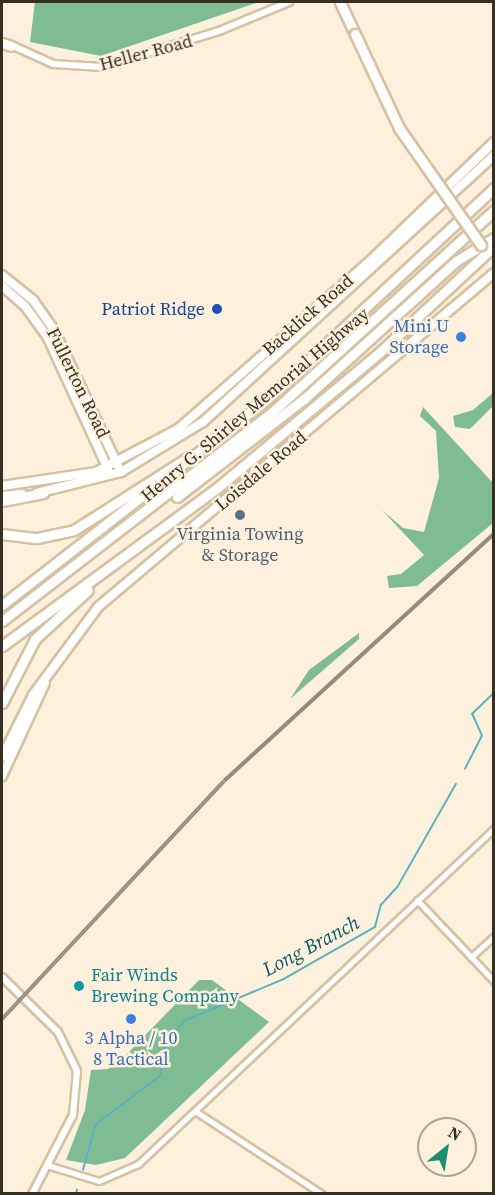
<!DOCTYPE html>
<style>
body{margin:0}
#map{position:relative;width:495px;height:1195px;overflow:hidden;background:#fdf1dd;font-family:"Source Serif 4",serif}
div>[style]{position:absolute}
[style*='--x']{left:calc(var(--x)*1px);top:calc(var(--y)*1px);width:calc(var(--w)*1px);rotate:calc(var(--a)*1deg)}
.forest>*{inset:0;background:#80bc93}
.stream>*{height:1.5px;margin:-0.75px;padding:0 0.75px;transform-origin:0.75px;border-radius:0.75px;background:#5ab2c0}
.roads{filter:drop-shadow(2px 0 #d5c2a2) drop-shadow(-2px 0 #d5c2a2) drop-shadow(0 2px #d5c2a2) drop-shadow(0 -2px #d5c2a2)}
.minor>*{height:5px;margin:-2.5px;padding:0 2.5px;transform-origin:2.5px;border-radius:2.5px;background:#fff}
.tertiary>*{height:6px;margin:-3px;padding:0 3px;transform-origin:3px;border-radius:3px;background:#fff}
.secondary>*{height:8px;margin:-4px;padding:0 4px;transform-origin:4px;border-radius:4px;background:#fff}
.motorway>*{height:9px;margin:-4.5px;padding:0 4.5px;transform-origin:4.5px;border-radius:4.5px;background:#fff}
.rail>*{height:4px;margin-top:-2px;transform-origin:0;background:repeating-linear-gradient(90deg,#fdf1dd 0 4.5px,#968c7c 0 9px);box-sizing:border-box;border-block:2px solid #968c7c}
.bridges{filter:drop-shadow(2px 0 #d5c2a2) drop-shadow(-2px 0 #d5c2a2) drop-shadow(0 2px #d5c2a2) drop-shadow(0 -2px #d5c2a2)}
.motorway-bridge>*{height:9px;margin:-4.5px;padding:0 4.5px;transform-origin:4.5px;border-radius:4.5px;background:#fff}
.dots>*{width:16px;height:16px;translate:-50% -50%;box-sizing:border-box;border:3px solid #fdf1dd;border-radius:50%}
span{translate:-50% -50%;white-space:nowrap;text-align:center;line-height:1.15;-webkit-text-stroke:5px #fdf1dd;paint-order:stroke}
.street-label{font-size:18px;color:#362f22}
.transit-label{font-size:18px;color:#164399}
.right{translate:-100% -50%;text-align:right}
.shop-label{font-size:18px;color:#366cbe}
.service-label{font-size:18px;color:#4e5e75}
.culture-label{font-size:18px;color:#0d838f}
.left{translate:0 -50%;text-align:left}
.water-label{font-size:20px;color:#0c5a64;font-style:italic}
.frame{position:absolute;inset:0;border:3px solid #362f22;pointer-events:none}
.north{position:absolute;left:417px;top:1117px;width:60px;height:60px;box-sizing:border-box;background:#fdf1dd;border:2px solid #ada392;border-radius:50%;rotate:30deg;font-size:16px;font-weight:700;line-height:24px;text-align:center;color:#362f22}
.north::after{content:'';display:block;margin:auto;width:21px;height:27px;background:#1c8f70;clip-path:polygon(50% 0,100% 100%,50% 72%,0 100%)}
</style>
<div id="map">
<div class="forest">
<div style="clip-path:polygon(35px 2px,259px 2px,101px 56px,30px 42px)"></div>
<div style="clip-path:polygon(493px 393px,493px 406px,470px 429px,455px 427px,453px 416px,473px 410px)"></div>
<div style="clip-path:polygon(423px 407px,493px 483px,493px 523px,417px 586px,389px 588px,387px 576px,401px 574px,424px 555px,382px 510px,403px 528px,424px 532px,439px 478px,436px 431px,420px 416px)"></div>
<div style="clip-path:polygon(359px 633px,359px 639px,290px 699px,309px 670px)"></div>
<div style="clip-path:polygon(199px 980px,212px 980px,269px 1022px,125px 1158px,96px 1165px,66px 1160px,85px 1110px,91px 1070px,108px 1069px,125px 1056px)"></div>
</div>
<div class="stream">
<div style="--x:465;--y:769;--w:37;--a:-63"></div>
<div style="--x:482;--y:736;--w:24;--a:-114"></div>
<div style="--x:472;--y:714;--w:30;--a:-44"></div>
<div style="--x:83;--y:1170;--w:48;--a:-74.2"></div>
<div style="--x:96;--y:1124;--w:80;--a:-36.9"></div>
<div style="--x:160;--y:1076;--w:33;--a:-81"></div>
<div style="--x:165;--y:1043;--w:31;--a:-48"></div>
<div style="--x:186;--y:1020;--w:106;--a:-22.7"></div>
<div style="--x:284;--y:979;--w:105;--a:-29.7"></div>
<div style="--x:375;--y:927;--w:23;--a:-75"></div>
<div style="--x:381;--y:905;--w:25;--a:-48"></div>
<div style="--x:398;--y:886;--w:117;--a:-60.4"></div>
<div style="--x:76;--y:1194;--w:4;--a:-76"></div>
</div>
<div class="roads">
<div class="minor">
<div style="--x:417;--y:900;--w:112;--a:46.5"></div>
<div style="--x:471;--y:957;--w:31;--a:-42"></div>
<div style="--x:195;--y:1111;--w:152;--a:33.2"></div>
<div style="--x:47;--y:1165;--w:54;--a:17.1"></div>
<div style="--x:99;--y:1181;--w:43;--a:-23.6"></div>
<div style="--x:138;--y:1164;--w:490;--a:-43.3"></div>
</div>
<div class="tertiary">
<div style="--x:9;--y:44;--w:48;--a:24.4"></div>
<div style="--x:53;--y:64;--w:49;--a:3.5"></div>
<div style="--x:102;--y:67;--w:122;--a:-17.1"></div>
<div style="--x:219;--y:31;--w:76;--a:-22.5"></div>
<div style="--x:2;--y:977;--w:78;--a:44.5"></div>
<div style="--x:58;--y:1032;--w:43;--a:64"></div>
<div style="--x:77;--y:1071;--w:44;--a:95.2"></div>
<div style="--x:73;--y:1115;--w:89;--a:117.4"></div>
</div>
<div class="secondary">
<div style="--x:2;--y:275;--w:40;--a:39"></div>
<div style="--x:33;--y:300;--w:37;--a:55"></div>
<div style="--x:54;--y:330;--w:153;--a:64.8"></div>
<div style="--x:2;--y:286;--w:30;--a:41"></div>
<div style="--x:25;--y:306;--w:39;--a:54"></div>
<div style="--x:48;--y:338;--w:144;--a:65.4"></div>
<div style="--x:2;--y:486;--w:95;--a:-8.5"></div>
<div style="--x:96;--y:472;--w:93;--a:-27.7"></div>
<div style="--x:178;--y:429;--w:258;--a:-41.2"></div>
<div style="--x:372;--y:259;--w:169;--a:-43.8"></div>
<div style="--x:37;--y:493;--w:87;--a:-14"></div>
<div style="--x:121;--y:472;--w:96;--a:-31.4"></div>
<div style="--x:203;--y:422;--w:395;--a:-42.5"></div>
<div style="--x:2;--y:496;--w:20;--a:-6"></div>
<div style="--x:2;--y:757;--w:69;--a:-63.4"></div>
<div style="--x:33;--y:695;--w:109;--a:-53.5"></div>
<div style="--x:98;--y:607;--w:518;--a:-40.15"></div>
<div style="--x:2;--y:776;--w:102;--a:-65.2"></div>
</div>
<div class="motorway">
<div style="--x:340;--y:2;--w:35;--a:65"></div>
<div style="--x:2;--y:43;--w:9;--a:18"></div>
<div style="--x:177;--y:497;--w:162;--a:-37.7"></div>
<div style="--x:305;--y:398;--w:204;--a:-42.2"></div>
<div style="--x:456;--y:261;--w:44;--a:-31.2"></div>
<div style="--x:2;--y:501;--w:42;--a:-11"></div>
<div style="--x:2;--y:534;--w:35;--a:7"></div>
<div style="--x:37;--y:538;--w:38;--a:-12"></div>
<div style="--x:74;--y:530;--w:134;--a:-32.5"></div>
<div style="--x:2;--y:605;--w:337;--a:-37.9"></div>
<div style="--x:268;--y:398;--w:309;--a:-42.9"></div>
<div style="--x:2;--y:621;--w:337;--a:-37.7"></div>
<div style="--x:269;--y:415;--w:304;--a:-42.3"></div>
<div style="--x:2;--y:646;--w:267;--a:-36.3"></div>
<div style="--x:217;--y:488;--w:212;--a:-39.8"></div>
<div style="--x:380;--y:352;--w:156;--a:-42.9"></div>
<div style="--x:2;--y:703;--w:72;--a:-62.7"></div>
<div style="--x:35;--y:639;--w:72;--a:-42.8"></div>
</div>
</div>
<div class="rail">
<div style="--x:2;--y:1019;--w:325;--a:-47"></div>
<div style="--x:224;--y:781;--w:366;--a:-42.5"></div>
</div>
<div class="bridges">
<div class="motorway-bridge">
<div style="--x:355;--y:34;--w:104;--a:64.9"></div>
<div style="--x:399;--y:128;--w:143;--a:55"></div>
</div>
</div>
<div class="dots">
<div style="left:217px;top:309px;background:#1a4fb4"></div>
<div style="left:461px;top:337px;background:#3f7fe0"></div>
<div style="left:240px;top:515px;background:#5c6f8a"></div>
<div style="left:79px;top:986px;background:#0f9aa8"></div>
<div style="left:131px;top:1019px;background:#3f7fe0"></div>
</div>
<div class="street-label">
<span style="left:146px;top:53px;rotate:-15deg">Heller Road</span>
<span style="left:308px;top:315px;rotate:-41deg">Backlick Road</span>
<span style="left:78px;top:383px;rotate:64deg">Fullerton Road</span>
<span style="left:255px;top:405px;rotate:-40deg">Henry G. Shirley Memorial Highway</span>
<span style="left:261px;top:471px;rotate:-40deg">Loisdale Road</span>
</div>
<div class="transit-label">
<span class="right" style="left:205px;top:309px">Patriot Ridge</span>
</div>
<div class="shop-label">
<span class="right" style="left:449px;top:337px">Mini U<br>Storage</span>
<span style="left:131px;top:1049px">3 Alpha / 10<br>8 Tactical</span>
</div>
<div class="service-label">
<span style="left:240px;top:545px">Virginia Towing<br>&amp; Storage</span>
</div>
<div class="culture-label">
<span class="left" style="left:91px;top:986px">Fair Winds<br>Brewing Company</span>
</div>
<div class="water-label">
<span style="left:311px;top:946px;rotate:-28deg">Long Branch</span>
</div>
<div class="frame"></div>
<div class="north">N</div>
</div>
